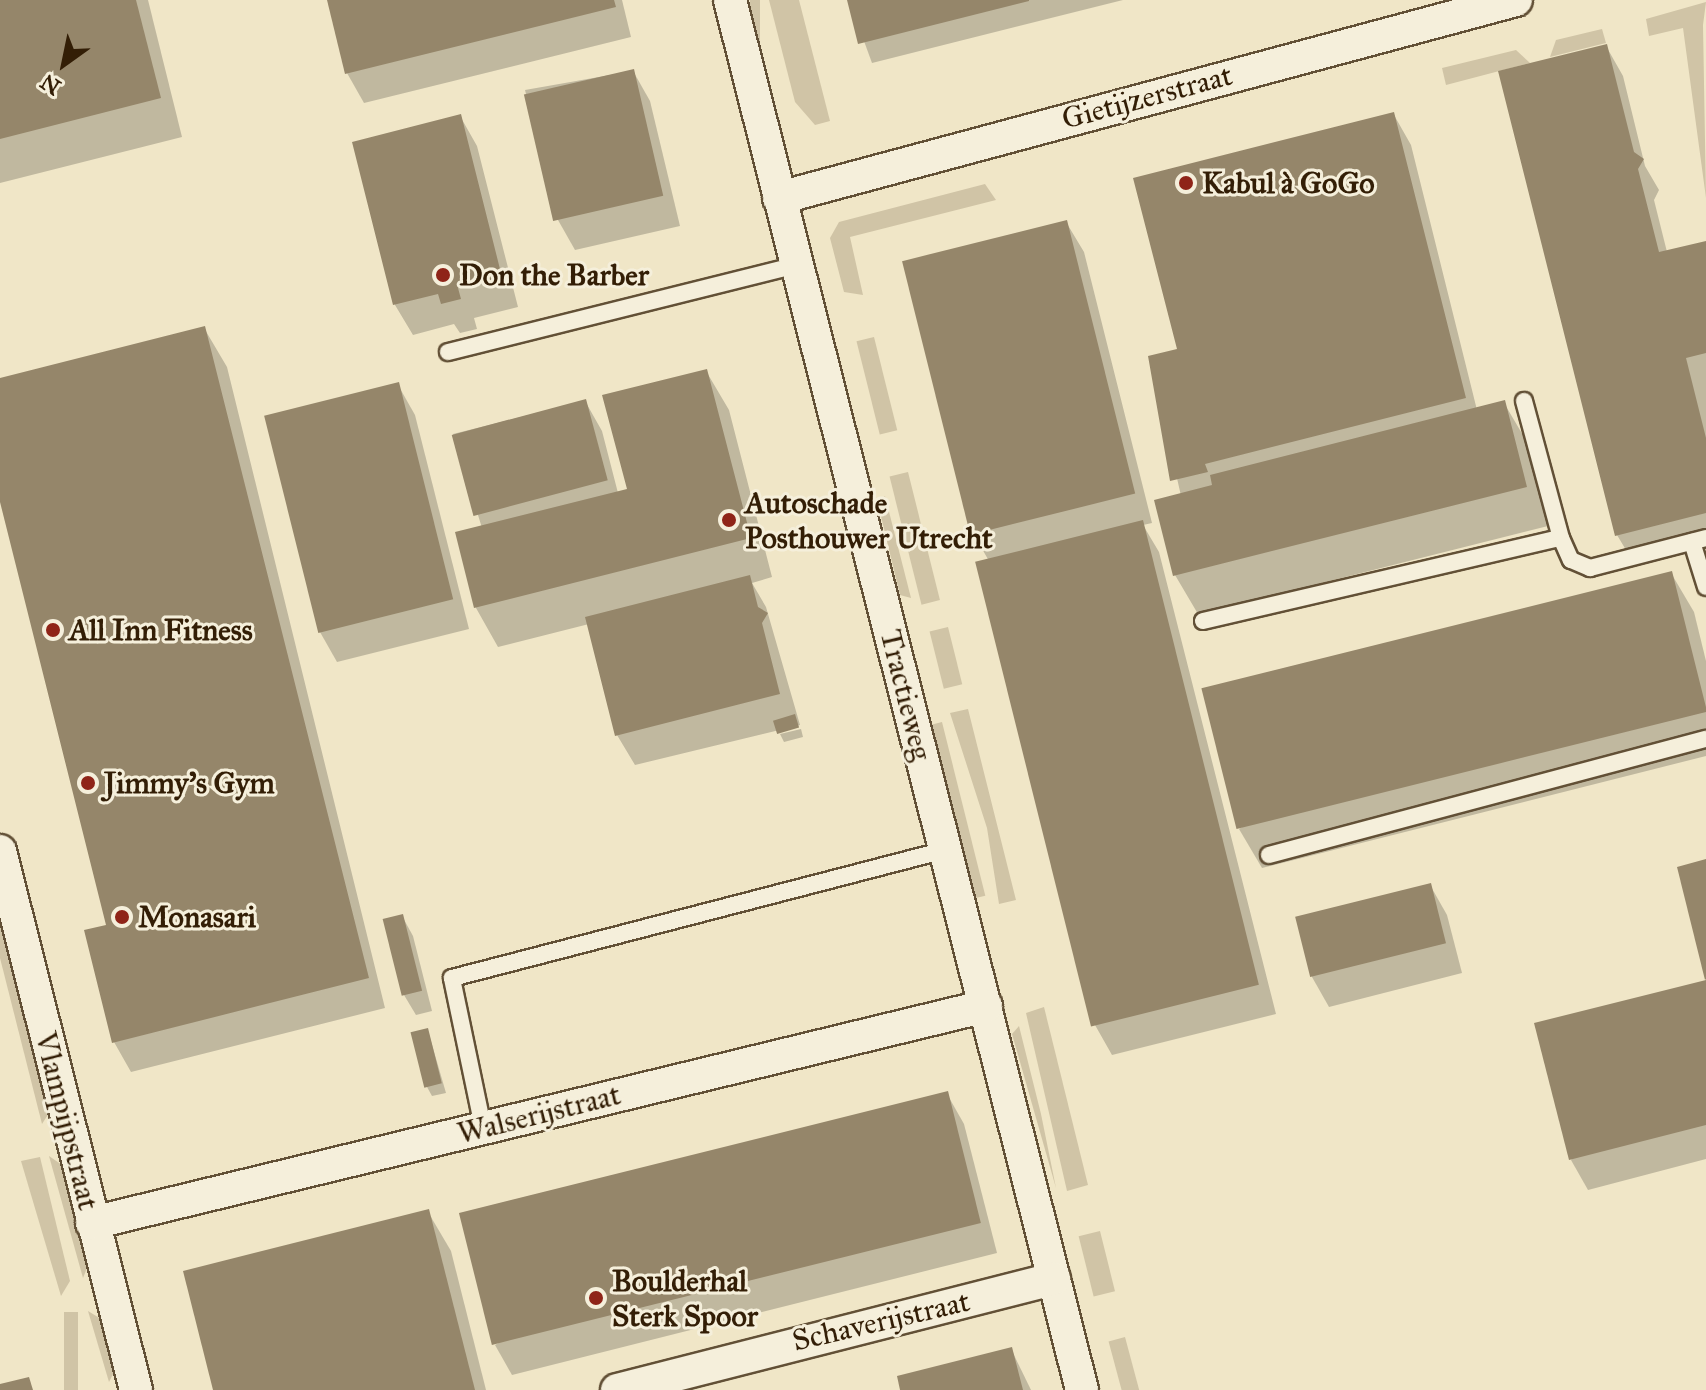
<!DOCTYPE html>
<meta charset="utf-8">
<style>
body{margin:0}
#map{position:relative;width:1706px;height:1390px;overflow:hidden;background:#f0e6c7;font-family:"IM FELL Great Primer",serif}
div>[style]{position:absolute}
[style*='--x']{left:calc(var(--x)*1px);top:calc(var(--y)*1px);width:calc(var(--w)*1px);rotate:calc(var(--a)*1deg)}
.green>*{inset:0;background:#d0c4a6;transform-origin:0 0}
.shadow>*{inset:0;background:#0003}
.building>*{inset:0;background:#95866a;transform-origin:0 0}
.roads{filter:drop-shadow(2px 0 #625036) drop-shadow(-2px 0 #625036) drop-shadow(0 2px #625036) drop-shadow(0 -2px #625036)}
.lane>*{height:16px;margin:-8px;padding:0 8px;transform-origin:8px;border-radius:8px;background:#f5efdb}
.street>*{height:32px;margin:-16px;padding:0 16px;transform-origin:16px;border-radius:16px;background:#f5efdb}
.dots>*{width:22px;height:22px;translate:-50% -50%;box-sizing:border-box;border:4px solid #f5efdb;border-radius:50%}
span{translate:-50% -50%;white-space:nowrap;text-align:center;line-height:1.15;-webkit-text-stroke:6px #f5efdb;paint-order:stroke}
.street-label{font-size:30px;color:#331e06}
.poi-label{font-size:30px;color:#331e06;font-weight:700}
.left{translate:0 -50%;text-align:left}
.north{position:absolute;left:24px;top:24px;width:80px;height:80px;-webkit-text-stroke:6px #f5efdb;paint-order:stroke;rotate:213deg;font-size:22px;font-weight:700;line-height:32px;text-align:center;color:#331e06}
.north::after{content:'';display:block;margin:auto;width:28px;height:36px;background:#331e06;clip-path:polygon(50% 0,100% 100%,50% 72%,0 100%)}
</style>
<div id="map">
<div class="green">
<div style="left:750px;top:0;width:10px;height:112px"></div>
<div style="clip-path:polygon(769px 0,799px 0,830px 121px,815px 125px,795px 102px)"></div>
<div style="clip-path:polygon(1706px 2px,1703px 25px,1706px 198px,1683px 28px,1649px 36px,1646px 19px)"></div>
<div style="clip-path:polygon(1602px 29px,1606px 43px,1550px 57px,1556px 40px)"></div>
<div style="clip-path:polygon(1516px 50px,1530px 63px,1446px 85px,1442px 68px)"></div>
<div style="clip-path:polygon(985px 184px,996px 200px,850px 237px,863px 295px,844px 292px,830px 238px,839px 222px)"></div>
<div style="left:874px;top:337px;width:96px;height:18px;rotate:76deg"></div>
<div style="left:908px;top:472px;width:132px;height:19px;rotate:76deg"></div>
<div style="clip-path:polygon(885px 496px,911px 598px,900px 595px,878px 504px)"></div>
<div style="left:948px;top:627px;width:59px;height:19px;rotate:76deg"></div>
<div style="clip-path:polygon(968px 709px,1016px 900px,999px 904px,987px 828px,950px 713px)"></div>
<div style="left:942px;top:722px;width:179px;height:12px;rotate:76deg"></div>
<div style="clip-path:polygon(0 918px,49px 1113px,42px 1124px,0 958px)"></div>
<div style="clip-path:polygon(1044px 1007px,1088px 1185px,1067px 1191px,1026px 1013px)"></div>
<div style="clip-path:polygon(1019px 1026px,1041px 1114px,1056px 1188px,1012px 1034px)"></div>
<div style="clip-path:polygon(49px 1156px,62px 1165px,87px 1268px,83px 1278px)"></div>
<div style="clip-path:polygon(40px 1157px,70px 1281px,61px 1296px,21px 1161px)"></div>
<div style="left:1100px;top:1231px;width:62px;height:22px;rotate:76deg"></div>
<div style="clip-path:polygon(88px 1311px,101px 1319px,114px 1372px,109px 1382px)"></div>
<div style="left:64px;top:1312px;width:14px;height:78px"></div>
<div style="left:1125px;top:1337px;width:55px;height:17px;rotate:75deg"></div>
</div>
<div class="shadow">
<div style="clip-path:polygon(0 0,148px 0,182px 137px,0 183px)"></div>
<div style="clip-path:polygon(329px 0,622px 0,631px 37px,364px 103px,347px 73px)"></div>
<div style="clip-path:polygon(849px 0,1123px 0,872px 63px)"></div>
<div style="clip-path:polygon(1606px 46px,1623px 76px,1645px 166px,1659px 190px,1654px 200px,1667px 252px,1706px 243px,1706px 547px,1635px 565px,1617px 535px)"></div>
<div style="clip-path:polygon(633px 71px,650px 101px,680px 226px,575px 250px,558px 220px,525px 90px)"></div>
<div style="clip-path:polygon(1394px 115px,1411px 145px,1477px 410px,1504px 403px,1527px 442px,1548px 526px,1198px 614px,1175px 575px,1181px 496px,1150px 358px,1180px 350px)"></div>
<div style="clip-path:polygon(460px 116px,477px 146px,518px 307px,474px 318px,477px 329px,460px 333px,454px 324px,413px 335px,395px 305px,355px 143px)"></div>
<div style="clip-path:polygon(1066px 222px,1084px 252px,1152px 523px,1143px 525px,1159px 552px,1276px 1014px,1112px 1055px,1095px 1025px,989px 561px,973px 533px)"></div>
<div style="clip-path:polygon(204px 328px,227px 367px,385px 1008px,131px 1072px,114px 1042px,109px 926px,0 494px,0 380px)"></div>
<div style="clip-path:polygon(706px 371px,729px 410px,772px 577px,752px 583px,766px 607px,800px 725px,635px 765px,617px 735px,589px 624px,498px 647px,476px 608px,457px 534px,482px 528px,453px 434px,585px 401px,602px 431px,618px 493px,629px 491px)"></div>
<div style="clip-path:polygon(398px 385px,415px 415px,469px 629px,337px 662px,320px 632px)"></div>
<div style="clip-path:polygon(1671px 573px,1694px 612px,1706px 661px,1706px 756px,1262px 868px,1239px 829px)"></div>
<div style="clip-path:polygon(801px 729px,803px 737px,784px 742px,780px 734px)"></div>
<div style="clip-path:polygon(1430px 885px,1447px 915px,1462px 973px,1329px 1007px,1312px 977px,1298px 918px)"></div>
<div style="clip-path:polygon(402px 916px,413px 936px,432px 1011px,416px 1015px,404px 995px)"></div>
<div style="clip-path:polygon(1706px 982px,1706px 1159px,1588px 1190px,1571px 1160px)"></div>
<div style="clip-path:polygon(428px 1031px,446px 1093px,432px 1096px,427px 1087px)"></div>
<div style="clip-path:polygon(947px 1094px,964px 1124px,997px 1253px,512px 1375px,495px 1345px)"></div>
<div style="clip-path:polygon(428px 1212px,451px 1251px,486px 1390px,213px 1390px)"></div>
<div style="clip-path:polygon(1011px 1349px,1031px 1390px,902px 1390px)"></div>
</div>
<div class="building">
<div style="clip-path:polygon(0 0,136px 0,161px 98px,0 139px)"></div>
<div style="clip-path:polygon(327px 0,614px 0,616px 7px,345px 74px)"></div>
<div style="clip-path:polygon(847px 0,1029px 0,1029px 1px,858px 44px)"></div>
<div style="clip-path:polygon(1607px 44px,1634px 152px,1644px 159px,1638px 169px,1659px 252px,1706px 241px,1706px 353px,1686px 358px,1706px 438px,1706px 513px,1615px 536px,1498px 71px)"></div>
<div style="left:634px;top:69px;width:130px;height:113px;rotate:77deg"></div>
<div style="clip-path:polygon(1394px 112px,1466px 398px,1205px 464px,1208px 472px,1170px 481px,1148px 356px,1177px 349px,1133px 178px)"></div>
<div style="clip-path:polygon(461px 114px,502px 277px,458px 288px,461px 299px,441px 304px,438px 294px,393px 305px,352px 142px)"></div>
<div style="left:1067px;top:220px;width:282px;height:170px;rotate:76deg"></div>
<div style="clip-path:polygon(205px 326px,369px 978px,112px 1043px,84px 930px,106px 925px,0 502px,0 378px)"></div>
<div style="clip-path:polygon(707px 369px,751px 538px,474px 608px,455px 532px,627px 489px,602px 395px)"></div>
<div style="left:399px;top:382px;width:224px;height:139px;rotate:76deg"></div>
<div style="left:586px;top:399px;width:84px;height:139px;rotate:75deg"></div>
<div style="clip-path:polygon(1505px 400px,1527px 487px,1173px 576px,1154px 500px,1212px 485px,1210px 475px)"></div>
<div style="left:1143px;top:520px;width:479px;height:173px;rotate:76deg"></div>
<div style="left:1672px;top:571px;width:145px;height:485px;rotate:76deg"></div>
<div style="clip-path:polygon(750px 575px,758px 607px,768px 613px,762px 623px,780px 694px,615px 736px,585px 617px)"></div>
<div style="left:795px;top:714px;width:14px;height:23px;rotate:73deg"></div>
<div style="clip-path:polygon(1706px 859px,1706px 979px,1705px 980px,1677px 867px)"></div>
<div style="left:1431px;top:883px;width:62px;height:140px;rotate:76deg"></div>
<div style="left:403px;top:914px;width:79px;height:21px;rotate:76deg"></div>
<div style="clip-path:polygon(1706px 980px,1706px 1125px,1569px 1160px,1534px 1023px)"></div>
<div style="left:428px;top:1028px;width:57px;height:18px;rotate:76deg"></div>
<div style="left:948px;top:1091px;width:136px;height:504px;rotate:76deg"></div>
<div style="clip-path:polygon(429px 1209px,475px 1390px,213px 1390px,183px 1271px)"></div>
<div style="clip-path:polygon(1012px 1347px,1023px 1390px,900px 1390px,897px 1376px)"></div>
<div style="clip-path:polygon(29px 1377px,33px 1390px,0 1390px,0 1384px)"></div>
</div>
<div class="roads">
<div class="lane">
<div style="--x:448;--y:352;--w:361;--a:-14"></div>
<div style="--x:1524;--y:401;--w:142;--a:74.9"></div>
<div style="--x:1692;--y:542;--w:47;--a:72.7"></div>
<div style="--x:1203;--y:621;--w:367;--a:-13.1"></div>
<div style="--x:1561;--y:538;--w:24;--a:66"></div>
<div style="--x:1571;--y:560;--w:21;--a:23"></div>
<div style="--x:1590;--y:568;--w:120;--a:-14.5"></div>
<div style="--x:1269;--y:855;--w:452;--a:-14.9"></div>
<div style="--x:483;--y:1127;--w:152;--a:-101.8"></div>
<div style="--x:452;--y:978;--w:509;--a:-14.55"></div>
</div>
<div class="street">
<div style="--x:730;--y:0;--w:1434;--a:75.79"></div>
<div style="--x:779;--y:198;--w:763;--a:-15.04"></div>
<div style="--x:0;--y:851;--w:556;--a:75.84"></div>
<div style="--x:92;--y:1223;--w:920;--a:-13.64"></div>
<div style="--x:617;--y:1390;--w:451;--a:-14.3"></div>
</div>
</div>
<div class="dots">
<div style="left:1186px;top:183px;background:#8f2418"></div>
<div style="left:443px;top:275px;background:#8f2418"></div>
<div style="left:729px;top:520px;background:#8f2418"></div>
<div style="left:53px;top:630px;background:#8f2418"></div>
<div style="left:88px;top:783px;background:#8f2418"></div>
<div style="left:122px;top:917px;background:#8f2418"></div>
<div style="left:596px;top:1298px;background:#8f2418"></div>
</div>
<div class="street-label">
<span style="left:1147px;top:97px;rotate:-15deg">Gietijzerstraat</span>
<span style="left:906px;top:695px;rotate:76deg">Tractieweg</span>
<span style="left:539px;top:1114px;rotate:-14deg">Walserijstraat</span>
<span style="left:67px;top:1121px;rotate:76deg">Vlampijpstraat</span>
<span style="left:881px;top:1321px;rotate:-13deg">Schaverijstraat</span>
</div>
<div class="poi-label">
<span class="left" style="left:1202px;top:183px">Kabul à GoGo</span>
<span class="left" style="left:459px;top:275px">Don the Barber</span>
<span class="left" style="left:745px;top:520px">Autoschade<br>Posthouwer Utrecht</span>
<span class="left" style="left:69px;top:630px">All Inn Fitness</span>
<span class="left" style="left:104px;top:783px">Jimmy's Gym</span>
<span class="left" style="left:138px;top:917px">Monasari</span>
<span class="left" style="left:612px;top:1298px">Boulderhal<br>Sterk Spoor</span>
</div>
<div class="north">N</div>
</div>
